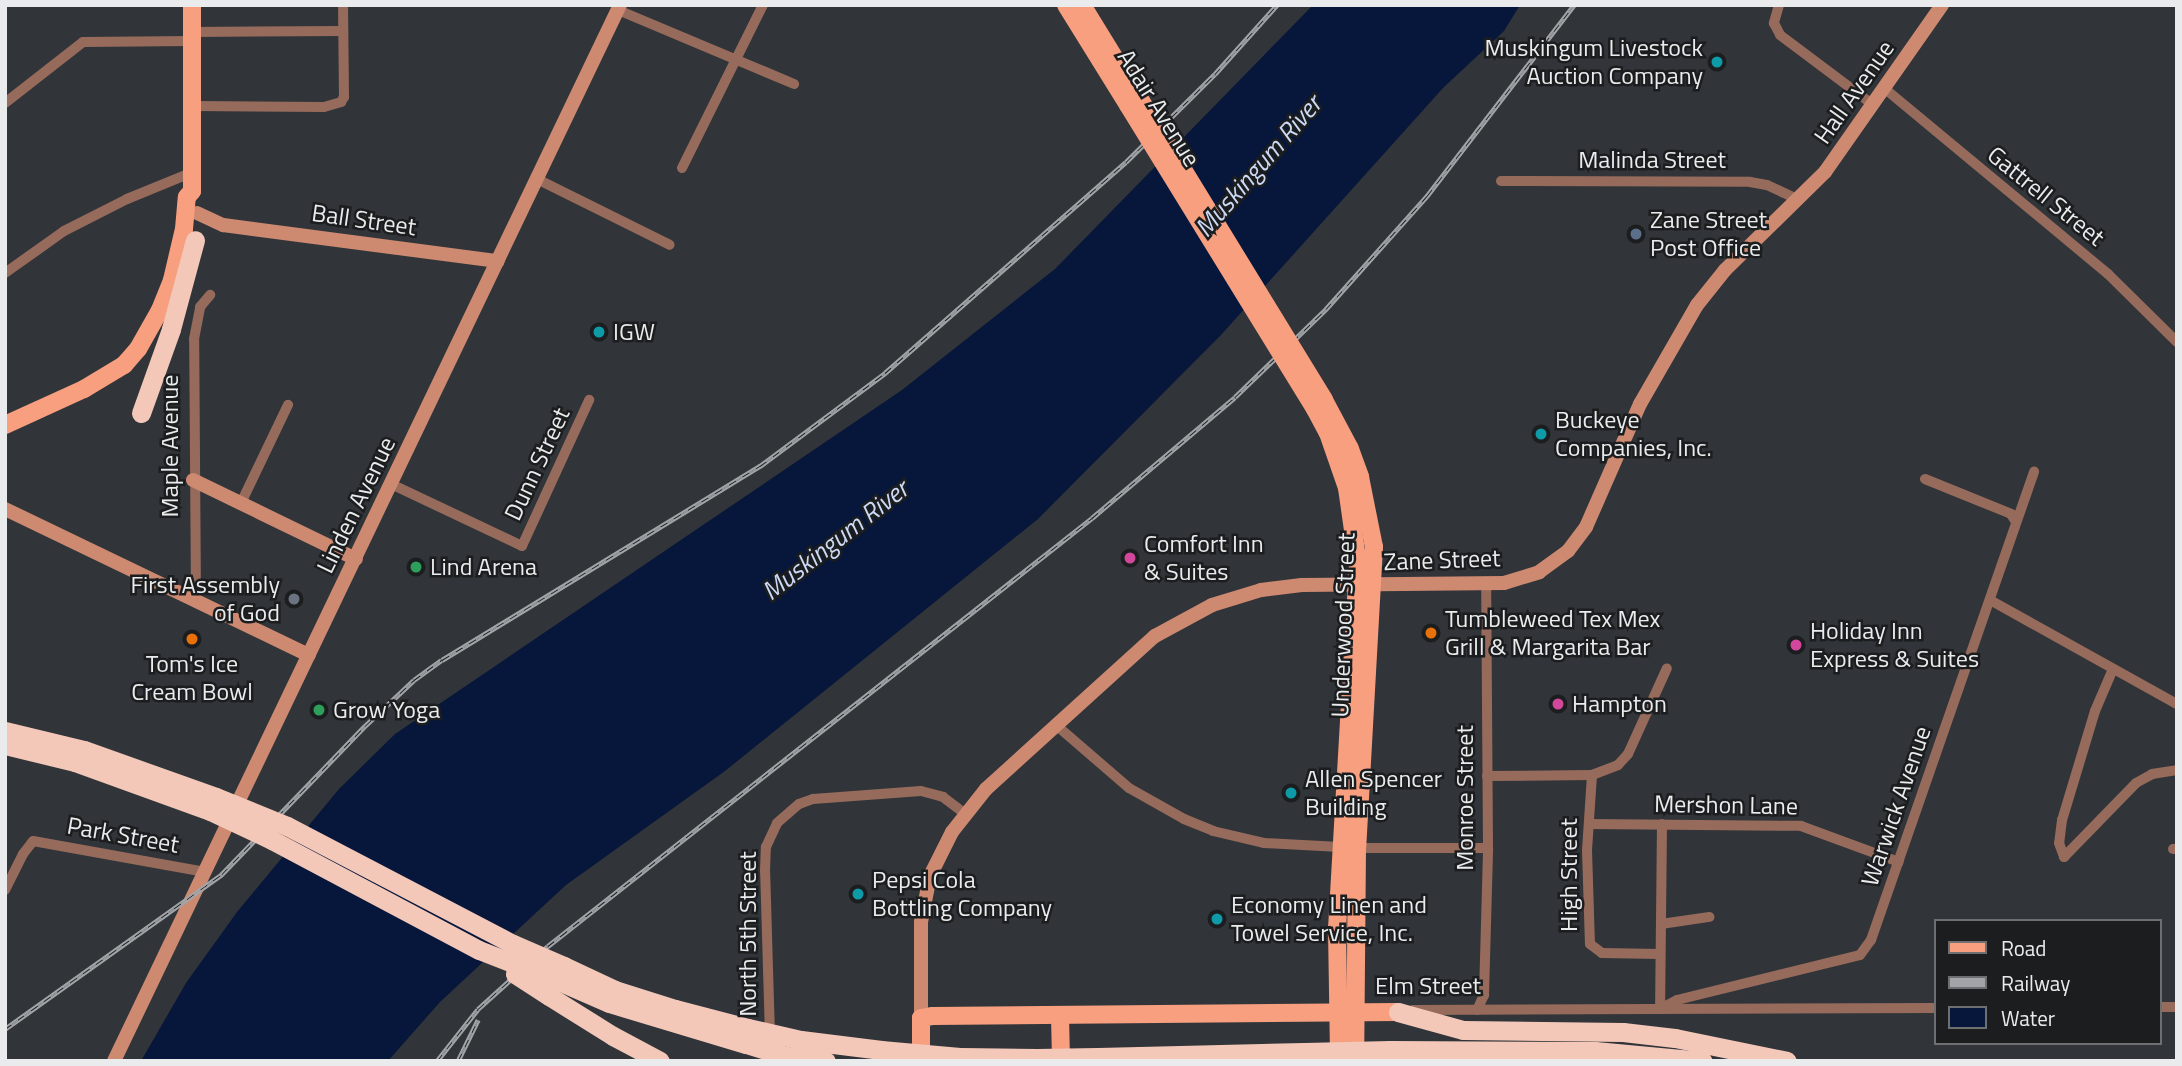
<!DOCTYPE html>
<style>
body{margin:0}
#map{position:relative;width:2182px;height:1066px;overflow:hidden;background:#313539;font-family:"Titillium Web",sans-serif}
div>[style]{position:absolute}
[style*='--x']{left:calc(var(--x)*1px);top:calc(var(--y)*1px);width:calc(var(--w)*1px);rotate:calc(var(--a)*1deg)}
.water>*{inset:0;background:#07163b}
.street>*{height:10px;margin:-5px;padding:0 5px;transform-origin:5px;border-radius:5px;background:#976b5c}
.secondary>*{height:14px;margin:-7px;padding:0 7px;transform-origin:7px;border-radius:7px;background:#ce8971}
.primary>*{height:18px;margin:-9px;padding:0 9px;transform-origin:9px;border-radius:9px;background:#f89f80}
.highway>*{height:19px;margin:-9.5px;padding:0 9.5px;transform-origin:9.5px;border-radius:9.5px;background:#f4c8b9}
.rail>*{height:5px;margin-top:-2.5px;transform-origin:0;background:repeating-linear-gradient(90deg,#1b1d1e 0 8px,#a2a5a8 0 16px);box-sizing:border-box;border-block:2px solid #a2a5a8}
.primary-bridge>*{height:18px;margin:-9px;padding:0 9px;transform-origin:9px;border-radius:9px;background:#f89f80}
.highway-bridge>*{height:19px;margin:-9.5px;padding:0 9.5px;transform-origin:9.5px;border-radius:9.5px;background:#f4c8b9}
.dots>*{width:19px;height:19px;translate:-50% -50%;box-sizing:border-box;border:4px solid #1b1d1e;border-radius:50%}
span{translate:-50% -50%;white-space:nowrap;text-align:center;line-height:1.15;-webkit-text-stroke:5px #1b1d1e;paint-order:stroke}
.poi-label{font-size:24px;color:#e9ebed}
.right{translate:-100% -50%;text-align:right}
.left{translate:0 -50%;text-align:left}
.street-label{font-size:24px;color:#e9ebed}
.water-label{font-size:26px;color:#ccdaf7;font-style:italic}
.frame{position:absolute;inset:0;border:7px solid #e9ebed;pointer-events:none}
.legend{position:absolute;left:1934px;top:919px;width:228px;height:126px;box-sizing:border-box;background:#1b1d1e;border:2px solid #6d6f71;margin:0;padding:9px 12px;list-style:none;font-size:21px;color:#e9ebed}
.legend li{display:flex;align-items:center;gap:14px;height:35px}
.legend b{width:35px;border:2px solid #6d6f71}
</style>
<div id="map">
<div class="water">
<div style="clip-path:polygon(1313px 5px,1520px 5px,1504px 31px,1443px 88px,1221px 335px,1038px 519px,725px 771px,566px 885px,440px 1002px,388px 1061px,141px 1061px,186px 983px,237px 912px,339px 789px,395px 734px,902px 390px,1055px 269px)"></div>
</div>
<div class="street">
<div style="--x:1779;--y:5;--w:19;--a:106"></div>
<div style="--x:1774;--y:23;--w:13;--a:63"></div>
<div style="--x:1780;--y:35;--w:115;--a:36.9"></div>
<div style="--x:618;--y:10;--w:191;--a:22.8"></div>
<div style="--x:192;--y:32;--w:151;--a:-0.4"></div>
<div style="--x:1884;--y:88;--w:291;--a:39.7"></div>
<div style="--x:2108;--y:274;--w:97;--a:44.6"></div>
<div style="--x:5;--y:103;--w:99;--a:-38"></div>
<div style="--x:83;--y:42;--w:109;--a:-0.5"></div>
<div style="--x:193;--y:106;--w:131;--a:0.4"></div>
<div style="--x:324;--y:107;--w:18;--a:-16"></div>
<div style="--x:341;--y:102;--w:6;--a:-59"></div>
<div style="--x:344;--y:97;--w:92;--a:-90.6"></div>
<div style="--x:682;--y:168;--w:182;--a:-63.6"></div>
<div style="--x:537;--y:179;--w:148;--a:26.4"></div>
<div style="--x:1501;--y:181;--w:249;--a:0.2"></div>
<div style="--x:1750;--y:182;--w:17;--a:10"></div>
<div style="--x:1767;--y:185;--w:35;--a:25"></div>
<div style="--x:5;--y:273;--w:72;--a:-35.4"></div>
<div style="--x:64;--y:231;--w:71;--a:-26.9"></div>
<div style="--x:127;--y:199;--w:71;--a:-22.2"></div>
<div style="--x:1925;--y:479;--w:93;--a:22.1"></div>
<div style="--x:2011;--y:514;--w:9;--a:58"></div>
<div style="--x:391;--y:484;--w:145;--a:25.3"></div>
<div style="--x:522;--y:546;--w:161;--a:-65.3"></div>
<div style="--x:241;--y:503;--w:109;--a:-64.4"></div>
<div style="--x:1990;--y:600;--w:214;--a:29.1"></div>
<div style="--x:196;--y:601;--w:262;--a:-90.4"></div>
<div style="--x:194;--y:339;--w:33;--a:-79"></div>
<div style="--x:200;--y:307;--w:16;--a:-50"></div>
<div style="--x:2113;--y:669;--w:46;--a:113.2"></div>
<div style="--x:2095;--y:711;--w:114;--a:106.8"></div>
<div style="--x:2062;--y:820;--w:23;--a:97"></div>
<div style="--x:2059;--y:843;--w:15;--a:70"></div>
<div style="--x:2064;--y:857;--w:103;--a:-45.8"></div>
<div style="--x:2136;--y:783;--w:18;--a:-29"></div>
<div style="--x:2152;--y:774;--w:25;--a:-9"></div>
<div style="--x:1056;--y:725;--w:96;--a:40.8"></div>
<div style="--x:1129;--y:788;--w:63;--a:29.4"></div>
<div style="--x:1184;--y:819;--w:31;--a:22"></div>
<div style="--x:1213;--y:831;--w:52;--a:13.2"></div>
<div style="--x:1264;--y:843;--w:76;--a:3"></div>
<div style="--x:1592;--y:775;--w:75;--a:93.8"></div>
<div style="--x:1587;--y:850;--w:94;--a:88.2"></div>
<div style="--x:1590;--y:944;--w:15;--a:37"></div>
<div style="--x:1602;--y:953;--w:58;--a:1"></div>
<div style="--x:1487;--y:776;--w:105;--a:-0.5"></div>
<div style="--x:1592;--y:775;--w:28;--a:-21"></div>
<div style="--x:1618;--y:765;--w:15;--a:-48"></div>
<div style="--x:1628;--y:754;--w:94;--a:-65.6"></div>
<div style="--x:1589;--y:824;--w:212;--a:0.5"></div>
<div style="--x:1801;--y:826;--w:104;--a:20.2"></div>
<div style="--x:1662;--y:824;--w:185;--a:90.6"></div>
<div style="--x:1660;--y:1009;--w:19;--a:-28"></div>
<div style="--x:1677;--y:1000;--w:188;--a:-13.8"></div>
<div style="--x:1860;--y:955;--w:19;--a:-54"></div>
<div style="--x:1871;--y:940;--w:496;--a:-70.8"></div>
<div style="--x:1357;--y:848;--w:131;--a:0"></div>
<div style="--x:2173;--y:849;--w:4;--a:0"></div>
<div style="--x:5;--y:890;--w:40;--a:-63.4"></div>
<div style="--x:23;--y:854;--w:16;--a:-52"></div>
<div style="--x:33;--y:841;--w:175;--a:10.2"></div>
<div style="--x:1661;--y:924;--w:49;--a:-8.3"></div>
<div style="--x:2159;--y:1007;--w:18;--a:0"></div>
<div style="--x:1413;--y:1010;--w:522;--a:-0.22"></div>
<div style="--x:1477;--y:1010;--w:17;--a:-65"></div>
<div style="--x:1484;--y:995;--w:147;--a:-88.4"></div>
<div style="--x:1488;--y:848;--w:264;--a:-90.4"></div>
<div style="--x:770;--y:1036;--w:165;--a:-91.7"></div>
<div style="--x:765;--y:871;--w:24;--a:-88"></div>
<div style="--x:766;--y:847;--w:26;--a:-65"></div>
<div style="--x:777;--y:823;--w:29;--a:-41"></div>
<div style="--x:799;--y:804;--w:15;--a:-20"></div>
<div style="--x:813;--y:799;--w:108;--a:-4.2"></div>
<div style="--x:921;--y:791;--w:23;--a:15"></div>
<div style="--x:943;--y:797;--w:26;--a:37"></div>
</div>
<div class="secondary">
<div style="--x:197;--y:213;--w:29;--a:25"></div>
<div style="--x:223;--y:225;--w:277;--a:7.5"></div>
<div style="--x:193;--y:480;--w:181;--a:25.9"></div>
<div style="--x:5;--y:509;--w:337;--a:25.7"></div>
<div style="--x:921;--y:1018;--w:96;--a:-90"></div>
<div style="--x:921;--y:922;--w:47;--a:-78.9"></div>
<div style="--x:930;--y:876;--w:49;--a:-63.4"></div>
<div style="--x:952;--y:832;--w:55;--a:-51.7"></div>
<div style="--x:986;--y:789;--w:228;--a:-42.2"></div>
<div style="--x:1155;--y:636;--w:65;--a:-28.5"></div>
<div style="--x:1212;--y:605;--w:51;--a:-17"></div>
<div style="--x:1261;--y:590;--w:41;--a:-7"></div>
<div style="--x:1302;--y:585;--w:202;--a:-0.6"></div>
<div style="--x:1504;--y:583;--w:37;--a:-17"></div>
<div style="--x:1539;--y:572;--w:36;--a:-36"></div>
<div style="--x:1568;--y:551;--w:30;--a:-53"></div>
<div style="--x:1586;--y:527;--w:134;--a:-66.3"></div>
<div style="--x:1640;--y:404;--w:114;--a:-60.1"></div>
<div style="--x:1697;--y:305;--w:45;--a:-51.3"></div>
<div style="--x:1725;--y:270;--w:140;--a:-44.4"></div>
<div style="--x:1825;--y:172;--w:204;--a:-55"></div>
<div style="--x:114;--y:1061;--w:1171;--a:-64.4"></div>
</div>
<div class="primary">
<div style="--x:192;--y:5;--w:186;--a:90"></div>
<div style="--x:1066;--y:5;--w:118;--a:58.2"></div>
<div style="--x:1082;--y:5;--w:107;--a:58.4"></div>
<div style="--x:1324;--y:400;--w:55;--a:62"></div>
<div style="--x:1350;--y:449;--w:30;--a:70"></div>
<div style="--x:1360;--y:477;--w:71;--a:78.7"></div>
<div style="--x:1374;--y:547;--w:301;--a:93.2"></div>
<div style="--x:1357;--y:848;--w:213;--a:90.5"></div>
<div style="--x:1315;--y:409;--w:27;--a:62"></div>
<div style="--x:1328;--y:433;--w:58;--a:70.9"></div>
<div style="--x:1347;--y:488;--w:78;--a:81.9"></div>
<div style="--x:1358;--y:565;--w:364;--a:93.3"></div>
<div style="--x:1337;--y:928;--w:133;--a:89.1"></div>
<div style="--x:5;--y:425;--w:87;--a:-24.5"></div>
<div style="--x:84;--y:389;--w:47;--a:-31"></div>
<div style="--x:124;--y:365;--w:21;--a:-49"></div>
<div style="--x:138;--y:349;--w:45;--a:-60.6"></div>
<div style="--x:160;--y:310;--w:32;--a:-68"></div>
<div style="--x:172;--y:280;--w:52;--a:-76.8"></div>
<div style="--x:184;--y:229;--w:32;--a:-85"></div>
<div style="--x:187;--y:197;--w:8;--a:-50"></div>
<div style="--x:1060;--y:1016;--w:45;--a:88.7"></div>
<div style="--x:921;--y:1061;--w:43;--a:-90"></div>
<div style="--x:921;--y:1018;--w:11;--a:-10"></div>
<div style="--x:932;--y:1016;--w:466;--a:-0.5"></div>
</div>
<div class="highway">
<div style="--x:141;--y:413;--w:89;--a:-70.3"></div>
<div style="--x:171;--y:329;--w:92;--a:-74.9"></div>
<div style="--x:5;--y:731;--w:81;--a:13.5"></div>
<div style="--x:84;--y:750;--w:140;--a:19.6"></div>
<div style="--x:5;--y:745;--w:72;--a:13.7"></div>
<div style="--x:75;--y:762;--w:144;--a:19.9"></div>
<div style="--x:564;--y:966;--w:56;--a:25.2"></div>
<div style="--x:615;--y:990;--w:63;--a:17.6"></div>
<div style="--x:675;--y:1009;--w:75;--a:14.6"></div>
<div style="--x:561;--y:982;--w:52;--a:23.6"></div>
<div style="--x:609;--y:1003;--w:143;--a:16.7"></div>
<div style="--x:549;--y:996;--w:75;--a:32"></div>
<div style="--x:613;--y:1036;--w:53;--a:28"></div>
<div style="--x:1398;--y:1012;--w:67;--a:15.5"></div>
<div style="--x:1463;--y:1030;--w:160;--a:0.7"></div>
<div style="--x:1623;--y:1032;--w:52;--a:6.6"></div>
<div style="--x:1675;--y:1038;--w:114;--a:11.6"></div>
<div style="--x:801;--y:1040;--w:81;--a:7.1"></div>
<div style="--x:1390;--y:1050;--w:205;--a:0.3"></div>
<div style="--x:1595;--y:1051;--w:108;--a:5.3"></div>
<div style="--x:786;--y:1056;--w:40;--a:7.1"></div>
<div style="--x:960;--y:1057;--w:77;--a:0.7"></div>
<div style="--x:1098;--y:1057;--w:206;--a:-1.4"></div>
</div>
<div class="rail">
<div style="--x:5;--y:1029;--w:267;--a:-35.5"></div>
<div style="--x:222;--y:874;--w:206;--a:-46"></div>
<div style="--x:365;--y:726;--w:67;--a:-43.2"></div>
<div style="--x:414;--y:680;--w:34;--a:-36"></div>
<div style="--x:442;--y:660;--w:373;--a:-31.4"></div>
<div style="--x:760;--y:466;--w:156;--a:-36.6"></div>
<div style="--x:885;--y:373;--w:320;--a:-41.2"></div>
<div style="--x:1126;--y:162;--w:125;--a:-44.7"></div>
<div style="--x:1215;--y:74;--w:93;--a:-48.1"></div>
<div style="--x:437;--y:1061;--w:66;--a:-51.7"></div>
<div style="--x:478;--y:1009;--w:94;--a:-42"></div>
<div style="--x:548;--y:946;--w:692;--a:-38.19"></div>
<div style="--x:1092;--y:518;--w:187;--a:-40.2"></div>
<div style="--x:1235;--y:397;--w:127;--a:-44"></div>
<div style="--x:1326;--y:309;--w:152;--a:-48.2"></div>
<div style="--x:1427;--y:196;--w:241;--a:-52.4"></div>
<div style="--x:458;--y:1061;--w:46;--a:-64"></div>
</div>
<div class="primary-bridge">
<div style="--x:1138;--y:96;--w:356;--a:58.5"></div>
<div style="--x:1128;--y:105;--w:357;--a:58.4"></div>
</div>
<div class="highway-bridge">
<div style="--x:216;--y:797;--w:77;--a:22.2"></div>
<div style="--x:287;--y:826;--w:255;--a:27.6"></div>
<div style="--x:513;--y:944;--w:56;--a:23.3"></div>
<div style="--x:210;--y:811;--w:68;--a:25.1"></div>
<div style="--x:272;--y:840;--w:234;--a:28"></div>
<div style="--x:479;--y:950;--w:88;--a:21.3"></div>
<div style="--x:515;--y:974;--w:40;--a:32.9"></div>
<div style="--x:748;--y:1028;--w:54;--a:12.8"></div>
<div style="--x:746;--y:1044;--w:42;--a:16.7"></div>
<div style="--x:881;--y:1050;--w:79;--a:5.1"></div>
<div style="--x:1304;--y:1052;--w:86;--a:-1.3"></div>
<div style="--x:1037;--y:1058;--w:61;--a:-0.9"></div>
</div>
<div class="dots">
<div style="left:1717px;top:62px;background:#0f9aa8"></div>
<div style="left:1636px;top:234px;background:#5c6f8a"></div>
<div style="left:599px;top:332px;background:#0f9aa8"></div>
<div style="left:1541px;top:434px;background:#0f9aa8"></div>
<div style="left:1130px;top:558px;background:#d1479c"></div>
<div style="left:416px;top:567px;background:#2e9e5b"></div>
<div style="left:294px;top:599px;background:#6b7280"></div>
<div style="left:1431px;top:633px;background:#e8710a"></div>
<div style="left:192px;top:639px;background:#e8710a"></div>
<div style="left:1796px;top:645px;background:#d1479c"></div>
<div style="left:1558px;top:704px;background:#d1479c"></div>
<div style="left:319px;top:710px;background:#2e9e5b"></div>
<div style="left:1291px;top:793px;background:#0f9aa8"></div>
<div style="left:858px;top:894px;background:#0f9aa8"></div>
<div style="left:1217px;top:919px;background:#0f9aa8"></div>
</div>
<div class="poi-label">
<span class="right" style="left:1703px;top:62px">Muskingum Livestock<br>Auction Company</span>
<span class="left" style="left:1650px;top:234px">Zane Street<br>Post Office</span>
<span class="left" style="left:613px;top:332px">IGW</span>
<span class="left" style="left:1555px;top:434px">Buckeye<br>Companies, Inc.</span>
<span class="left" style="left:1144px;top:558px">Comfort Inn<br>&amp; Suites</span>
<span class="left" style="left:430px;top:567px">Lind Arena</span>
<span class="right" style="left:280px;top:599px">First Assembly<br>of God</span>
<span class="left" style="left:1445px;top:633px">Tumbleweed Tex Mex<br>Grill &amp; Margarita Bar</span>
<span class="left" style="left:1810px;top:645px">Holiday Inn<br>Express &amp; Suites</span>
<span style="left:192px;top:678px">Tom's Ice<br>Cream Bowl</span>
<span class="left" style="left:1572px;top:704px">Hampton</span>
<span class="left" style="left:333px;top:710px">Grow Yoga</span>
<span class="left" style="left:1305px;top:793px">Allen Spencer<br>Building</span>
<span class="left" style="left:872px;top:894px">Pepsi Cola<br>Bottling Company</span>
<span class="left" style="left:1231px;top:919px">Economy Linen and<br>Towel Service, Inc.</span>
</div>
<div class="street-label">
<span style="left:1854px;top:92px;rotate:-55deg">Hall Avenue</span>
<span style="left:1159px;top:108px;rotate:58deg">Adair Avenue</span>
<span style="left:1652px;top:160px">Malinda Street</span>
<span style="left:2046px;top:196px;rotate:39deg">Gattrell Street</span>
<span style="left:364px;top:220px;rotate:8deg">Ball Street</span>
<span style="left:170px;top:446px;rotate:-90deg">Maple Avenue</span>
<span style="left:537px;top:464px;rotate:-65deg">Dunn Street</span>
<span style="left:356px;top:505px;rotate:-64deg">Linden Avenue</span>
<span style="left:1442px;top:560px;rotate:-2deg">Zane Street</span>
<span style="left:1343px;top:625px;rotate:-88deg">Underwood Street</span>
<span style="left:1465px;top:798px;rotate:-90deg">Monroe Street</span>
<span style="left:1726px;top:805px;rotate:1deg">Mershon Lane</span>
<span style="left:1896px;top:806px;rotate:-71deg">Warwick Avenue</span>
<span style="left:123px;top:835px;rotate:10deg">Park Street</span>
<span style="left:1569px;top:875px;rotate:-90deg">High Street</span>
<span style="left:748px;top:934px;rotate:-90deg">North 5th Street</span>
<span style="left:1428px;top:986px">Elm Street</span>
</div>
<div class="water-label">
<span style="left:1258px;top:166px;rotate:-49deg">Muskingum River</span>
<span style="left:835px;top:540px;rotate:-38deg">Muskingum River</span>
</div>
<div class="frame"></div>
<ul class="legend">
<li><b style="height:9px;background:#f89f80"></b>Road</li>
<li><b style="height:9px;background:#a2a5a8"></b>Railway</li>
<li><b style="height:19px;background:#07163b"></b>Water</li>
</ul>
</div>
